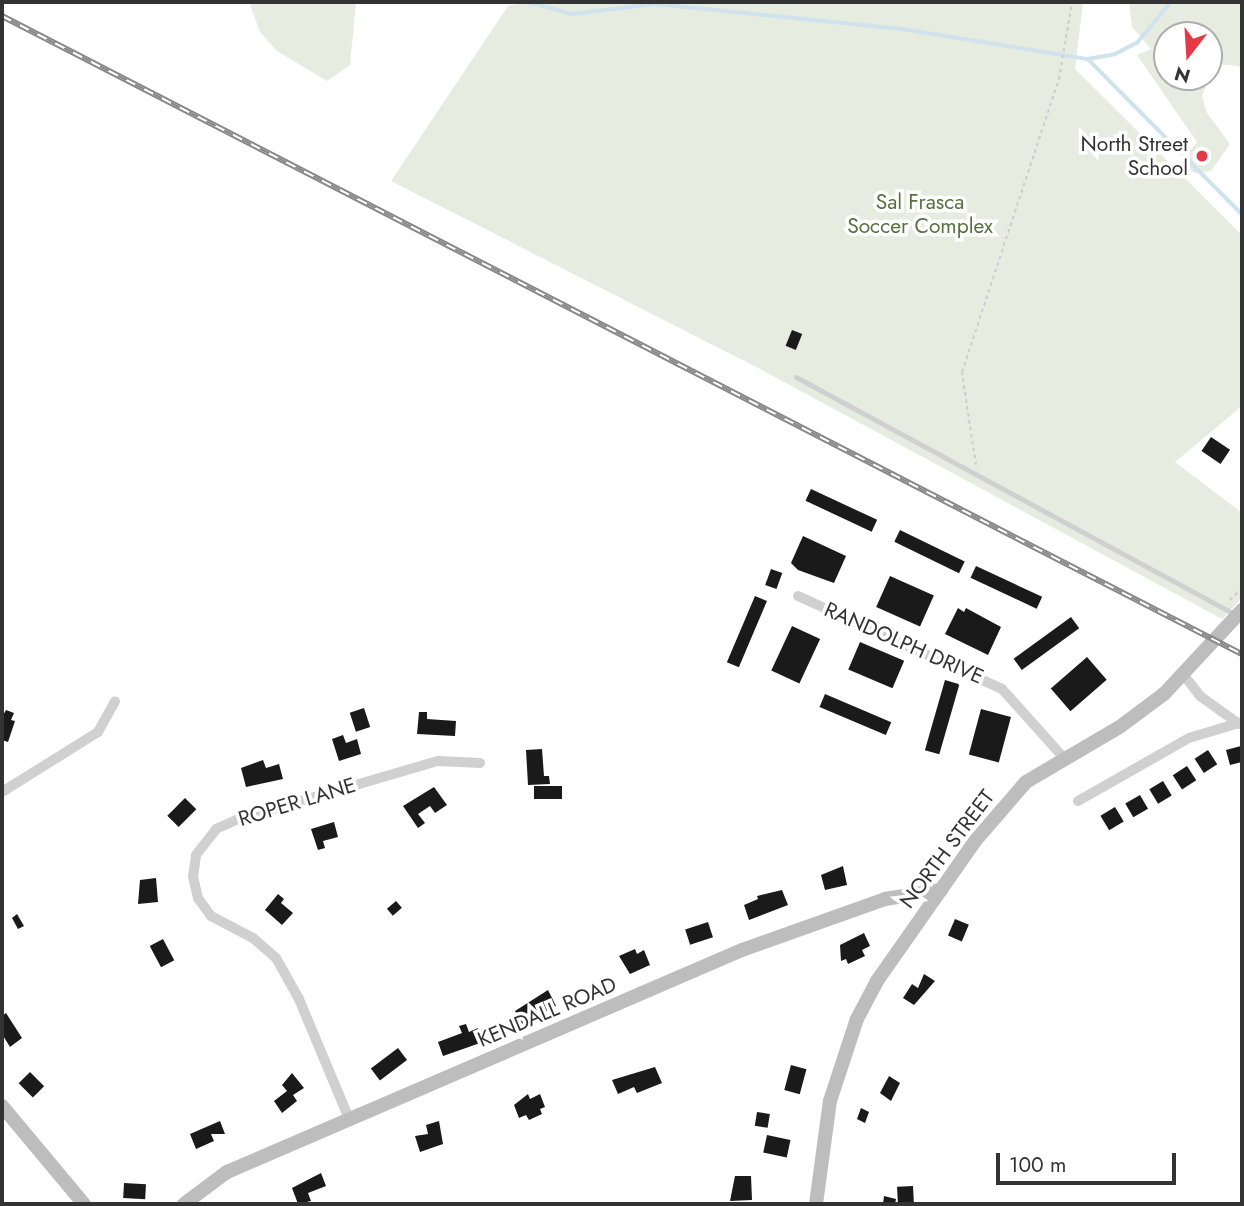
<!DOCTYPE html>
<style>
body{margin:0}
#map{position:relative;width:1244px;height:1206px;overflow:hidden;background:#fff;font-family:Jost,sans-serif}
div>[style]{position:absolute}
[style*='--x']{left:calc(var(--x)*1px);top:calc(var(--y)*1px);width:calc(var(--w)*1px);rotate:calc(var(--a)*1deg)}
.green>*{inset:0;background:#e6ecdf}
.stream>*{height:3.5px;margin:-1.75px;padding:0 1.75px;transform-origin:1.75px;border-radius:1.75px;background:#cfe2ee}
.building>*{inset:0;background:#1a1a1a;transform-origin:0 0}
.path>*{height:2px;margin-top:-1px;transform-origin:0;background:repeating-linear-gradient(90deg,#cdcdcd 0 3.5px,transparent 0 7px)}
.lane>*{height:5px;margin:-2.5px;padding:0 2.5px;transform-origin:2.5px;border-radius:2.5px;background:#d0d0d0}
.street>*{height:10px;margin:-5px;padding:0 5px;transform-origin:5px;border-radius:5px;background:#d0d0d0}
.secondary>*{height:14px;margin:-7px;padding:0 7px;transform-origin:7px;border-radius:7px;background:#bdbdbd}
.rail>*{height:6px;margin-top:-3px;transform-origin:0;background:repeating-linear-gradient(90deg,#fff 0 10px,#888 0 20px);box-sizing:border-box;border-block:2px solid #888}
.dots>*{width:19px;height:19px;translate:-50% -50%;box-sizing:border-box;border:4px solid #fff;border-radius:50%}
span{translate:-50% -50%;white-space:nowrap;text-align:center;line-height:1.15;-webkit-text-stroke:7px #fff;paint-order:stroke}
.poi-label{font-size:21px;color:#333}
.right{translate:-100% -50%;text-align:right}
.park-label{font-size:21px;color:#56703f}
.street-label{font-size:21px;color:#333}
.frame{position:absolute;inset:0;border:4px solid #333;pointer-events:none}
.north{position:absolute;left:1153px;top:21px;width:70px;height:70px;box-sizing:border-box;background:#fff;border:2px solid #adadad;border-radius:50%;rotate:197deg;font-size:19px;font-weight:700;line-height:28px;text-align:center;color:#333}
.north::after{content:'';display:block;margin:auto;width:24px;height:32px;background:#e63946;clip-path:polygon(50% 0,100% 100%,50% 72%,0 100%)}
.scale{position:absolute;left:996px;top:1153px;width:180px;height:32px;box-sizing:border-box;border:4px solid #333;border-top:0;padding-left:9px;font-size:21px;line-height:24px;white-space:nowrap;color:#333;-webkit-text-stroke:5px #fff;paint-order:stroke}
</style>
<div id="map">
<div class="green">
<div style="clip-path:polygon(249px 2px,356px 2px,350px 65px,327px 81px,277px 51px,260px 32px)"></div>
<div style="clip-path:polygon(526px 2px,1083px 2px,1075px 69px,1242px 235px,1242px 406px,1175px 462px,1242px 513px,1242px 598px,1222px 619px,762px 370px,391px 181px,508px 6px)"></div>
<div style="clip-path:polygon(1129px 2px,1242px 2px,1242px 77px,1239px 66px,1215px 64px,1209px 76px,1209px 35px,1167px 35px,1167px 77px,1209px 77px,1202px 96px,1207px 113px,1230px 144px,1211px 171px,1194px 173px,1181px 161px,1197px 142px,1137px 55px,1151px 49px,1132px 27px)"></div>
</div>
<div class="stream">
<div style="--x:528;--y:2;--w:46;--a:15.3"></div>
<div style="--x:572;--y:14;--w:85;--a:-6.8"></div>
<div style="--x:656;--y:4;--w:247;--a:5.8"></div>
<div style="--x:902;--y:29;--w:188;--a:9.2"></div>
<div style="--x:1088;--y:59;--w:27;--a:-10"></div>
<div style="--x:1115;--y:54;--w:25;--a:-27"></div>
<div style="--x:1137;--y:43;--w:53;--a:-50.3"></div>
<div style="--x:1088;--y:59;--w:218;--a:45.2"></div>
</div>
<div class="building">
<div style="left:792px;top:330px;width:11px;height:17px;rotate:22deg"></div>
<div style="left:1211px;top:437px;width:23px;height:17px;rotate:34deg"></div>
<div style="left:811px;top:489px;width:73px;height:13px;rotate:25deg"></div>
<div style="left:900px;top:530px;width:72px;height:13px;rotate:26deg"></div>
<div style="clip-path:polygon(803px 536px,846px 556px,834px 583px,798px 570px,791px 563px)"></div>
<div style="left:976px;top:566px;width:73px;height:13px;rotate:25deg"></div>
<div style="left:771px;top:569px;width:12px;height:17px;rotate:20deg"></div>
<div style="left:890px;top:576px;width:48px;height:34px;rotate:24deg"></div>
<div style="left:755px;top:596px;width:13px;height:72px;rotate:23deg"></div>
<div style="clip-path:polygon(958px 608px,964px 612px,966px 608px,1001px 627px,988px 655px,945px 634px)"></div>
<div style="left:1071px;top:617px;width:14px;height:71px;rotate:54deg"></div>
<div style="left:792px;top:626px;width:31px;height:49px;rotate:25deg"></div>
<div style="left:860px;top:642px;width:48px;height:30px;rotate:23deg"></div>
<div style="left:1087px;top:657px;width:30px;height:48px;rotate:49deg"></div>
<div style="left:945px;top:680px;width:15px;height:73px;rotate:16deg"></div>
<div style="left:825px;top:694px;width:72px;height:14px;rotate:23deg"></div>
<div style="left:364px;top:708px;width:20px;height:15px;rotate:72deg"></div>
<div style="left:981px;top:709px;width:31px;height:47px;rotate:15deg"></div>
<div style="clip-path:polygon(6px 710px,14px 713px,11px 720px,15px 721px,8px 742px,2px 740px,2px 717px)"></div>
<div style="clip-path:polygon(419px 712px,427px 712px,427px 719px,456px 721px,455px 736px,417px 734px)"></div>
<div style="clip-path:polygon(343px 735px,346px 743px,357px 739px,361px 754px,339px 761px,332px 739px)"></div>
<div style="clip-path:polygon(1241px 746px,1242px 762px,1230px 765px,1226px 750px)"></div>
<div style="clip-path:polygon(542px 749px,544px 776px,549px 776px,550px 784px,528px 785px,526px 750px)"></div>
<div style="left:1208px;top:750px;width:17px;height:16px;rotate:57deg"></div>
<div style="clip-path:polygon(263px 760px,266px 768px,279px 764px,283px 779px,246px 787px,241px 768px)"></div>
<div style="left:1187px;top:766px;width:17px;height:17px;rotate:57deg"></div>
<div style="left:1163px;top:781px;width:17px;height:16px;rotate:59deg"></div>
<div style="left:562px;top:786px;width:13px;height:28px;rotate:90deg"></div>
<div style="clip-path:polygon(434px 787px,447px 805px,435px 813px,430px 806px,418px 814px,425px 823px,418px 828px,403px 806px)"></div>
<div style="left:1140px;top:795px;width:16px;height:17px;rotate:60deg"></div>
<div style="left:185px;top:798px;width:16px;height:25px;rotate:45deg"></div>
<div style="left:1115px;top:807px;width:17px;height:17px;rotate:59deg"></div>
<div style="clip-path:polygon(334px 822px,338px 837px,323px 841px,325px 848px,318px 850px,311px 829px)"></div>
<div style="clip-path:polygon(843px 866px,847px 885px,825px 890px,821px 875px)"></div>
<div style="clip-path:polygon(156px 878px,158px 902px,138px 904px,140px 880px)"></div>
<div style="clip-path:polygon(782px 890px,788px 905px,749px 920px,744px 905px,758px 899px,757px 896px)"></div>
<div style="clip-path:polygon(278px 894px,284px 899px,281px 903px,293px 913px,282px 925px,265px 910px)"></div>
<div style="left:396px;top:901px;width:9px;height:12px;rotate:49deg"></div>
<div style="clip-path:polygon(17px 914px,24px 926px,18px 929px,12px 918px)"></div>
<div style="left:955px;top:919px;width:15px;height:18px;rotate:23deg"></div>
<div style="left:708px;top:922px;width:16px;height:24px;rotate:72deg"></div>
<div style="clip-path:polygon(864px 933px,870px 946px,862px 950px,865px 956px,848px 964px,846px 959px,841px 961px,840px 945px)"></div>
<div style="left:163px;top:939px;width:24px;height:15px;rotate:62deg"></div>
<div style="clip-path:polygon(635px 949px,637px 954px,644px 950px,650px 965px,630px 974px,619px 956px)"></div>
<div style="clip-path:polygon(924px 974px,935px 981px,914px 1005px,903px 998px,912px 984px,918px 988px)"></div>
<div style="clip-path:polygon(548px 990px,556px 1006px,522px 1024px,515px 1011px)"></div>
<div style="clip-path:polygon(6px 1013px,22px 1038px,10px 1047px,2px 1034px,2px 1016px)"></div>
<div style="clip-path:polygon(466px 1024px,469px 1032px,478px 1028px,483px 1042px,443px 1056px,438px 1042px,462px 1033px,459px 1026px)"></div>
<div style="left:398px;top:1048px;width:15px;height:34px;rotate:53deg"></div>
<div style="left:791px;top:1065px;width:16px;height:26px;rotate:15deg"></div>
<div style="clip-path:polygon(655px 1067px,662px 1083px,637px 1093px,634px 1087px,618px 1094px,612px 1080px)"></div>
<div style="left:30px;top:1072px;width:20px;height:16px;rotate:45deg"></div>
<div style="clip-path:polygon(292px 1073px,304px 1088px,293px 1095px,297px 1101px,282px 1113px,274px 1101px,287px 1091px,282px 1085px)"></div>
<div style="clip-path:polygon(889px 1076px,900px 1083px,891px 1101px,880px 1093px)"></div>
<div style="clip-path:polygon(528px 1094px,530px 1099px,540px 1094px,545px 1107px,540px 1109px,542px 1114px,529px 1120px,526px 1115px,519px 1118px,514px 1105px)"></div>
<div style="clip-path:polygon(861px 1108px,869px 1112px,865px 1123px,857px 1119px)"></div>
<div style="left:757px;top:1112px;width:13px;height:14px;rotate:9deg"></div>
<div style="clip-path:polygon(220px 1121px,225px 1134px,211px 1134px,214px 1141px,196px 1149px,190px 1134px)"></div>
<div style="clip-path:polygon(439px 1121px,443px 1144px,420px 1152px,415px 1136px,428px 1134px,426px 1125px)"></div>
<div style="left:767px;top:1135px;width:24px;height:18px;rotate:12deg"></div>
<div style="clip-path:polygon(321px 1173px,326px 1186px,308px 1193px,311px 1201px,298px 1204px,292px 1188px)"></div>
<div style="clip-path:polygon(735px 1176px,751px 1176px,752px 1200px,730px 1201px)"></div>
<div style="left:124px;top:1183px;width:22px;height:15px;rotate:3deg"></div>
<div style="left:913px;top:1186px;width:18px;height:16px;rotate:87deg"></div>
<div style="clip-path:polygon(884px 1196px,896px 1199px,895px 1204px,883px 1204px)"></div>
</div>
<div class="path">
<div style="--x:976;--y:465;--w:94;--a:-98.6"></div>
<div style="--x:962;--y:372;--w:309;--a:-71.7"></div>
<div style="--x:1059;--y:79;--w:78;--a:-80.4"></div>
<div style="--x:1230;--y:600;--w:17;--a:-45"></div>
</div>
<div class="lane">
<div style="--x:796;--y:377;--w:498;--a:28.4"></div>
</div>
<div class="street">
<div style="--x:798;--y:596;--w:224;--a:24.5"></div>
<div style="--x:1002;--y:689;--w:91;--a:48.1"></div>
<div style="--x:1183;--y:674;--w:28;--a:52"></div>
<div style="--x:1200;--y:696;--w:48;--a:35.7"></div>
<div style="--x:2;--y:792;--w:113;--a:-32"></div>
<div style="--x:98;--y:732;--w:35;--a:-61"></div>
<div style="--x:1078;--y:801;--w:128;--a:-29.6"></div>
<div style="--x:1189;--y:738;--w:55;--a:-16.8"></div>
<div style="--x:350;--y:1121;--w:132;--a:-112.7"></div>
<div style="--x:299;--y:999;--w:47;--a:-119.3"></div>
<div style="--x:276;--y:958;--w:30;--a:-139"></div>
<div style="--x:253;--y:938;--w:47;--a:-152.4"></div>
<div style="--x:211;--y:916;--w:22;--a:-126"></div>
<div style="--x:198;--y:898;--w:22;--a:-103"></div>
<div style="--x:193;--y:877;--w:22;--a:-82"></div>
<div style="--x:196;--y:855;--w:33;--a:-52"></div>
<div style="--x:216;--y:829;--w:22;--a:-24"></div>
<div style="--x:236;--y:820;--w:210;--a:-16.3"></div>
<div style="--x:438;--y:761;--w:42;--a:2.7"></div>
</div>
<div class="secondary">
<div style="--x:2;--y:1106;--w:128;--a:50.1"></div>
<div style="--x:184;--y:1204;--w:54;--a:-36.7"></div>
<div style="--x:227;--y:1172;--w:561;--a:-23.32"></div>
<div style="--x:742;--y:950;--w:152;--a:-19.6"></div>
<div style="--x:885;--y:899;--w:57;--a:-9.1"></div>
<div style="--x:816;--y:1204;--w:104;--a:-82.3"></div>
<div style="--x:830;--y:1101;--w:86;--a:-71.8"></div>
<div style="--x:857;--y:1019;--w:43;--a:-62.2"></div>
<div style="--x:877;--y:981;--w:171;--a:-55"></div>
<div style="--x:975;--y:841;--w:78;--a:-49.2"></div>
<div style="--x:1026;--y:782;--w:110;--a:-30.5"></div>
<div style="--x:1121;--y:726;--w:54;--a:-36.7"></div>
<div style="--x:1164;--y:694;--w:115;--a:-47.1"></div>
</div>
<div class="rail">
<div style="--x:2;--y:16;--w:1395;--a:27.23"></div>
</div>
<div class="dots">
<div style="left:1202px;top:156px;background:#e63946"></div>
</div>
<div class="poi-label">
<span class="right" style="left:1188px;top:156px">North Street<br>School</span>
</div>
<div class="park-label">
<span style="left:920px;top:214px">Sal Frasca<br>Soccer Complex</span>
</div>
<div class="street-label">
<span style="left:904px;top:643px;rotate:24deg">RANDOLPH DRIVE</span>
<span style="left:297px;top:802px;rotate:-17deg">ROPER LANE</span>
<span style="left:947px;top:849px;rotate:-53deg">NORTH STREET</span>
<span style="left:547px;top:1012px;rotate:-23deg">KENDALL ROAD</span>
</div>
<div class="frame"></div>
<div class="north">N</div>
<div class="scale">100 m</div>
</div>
